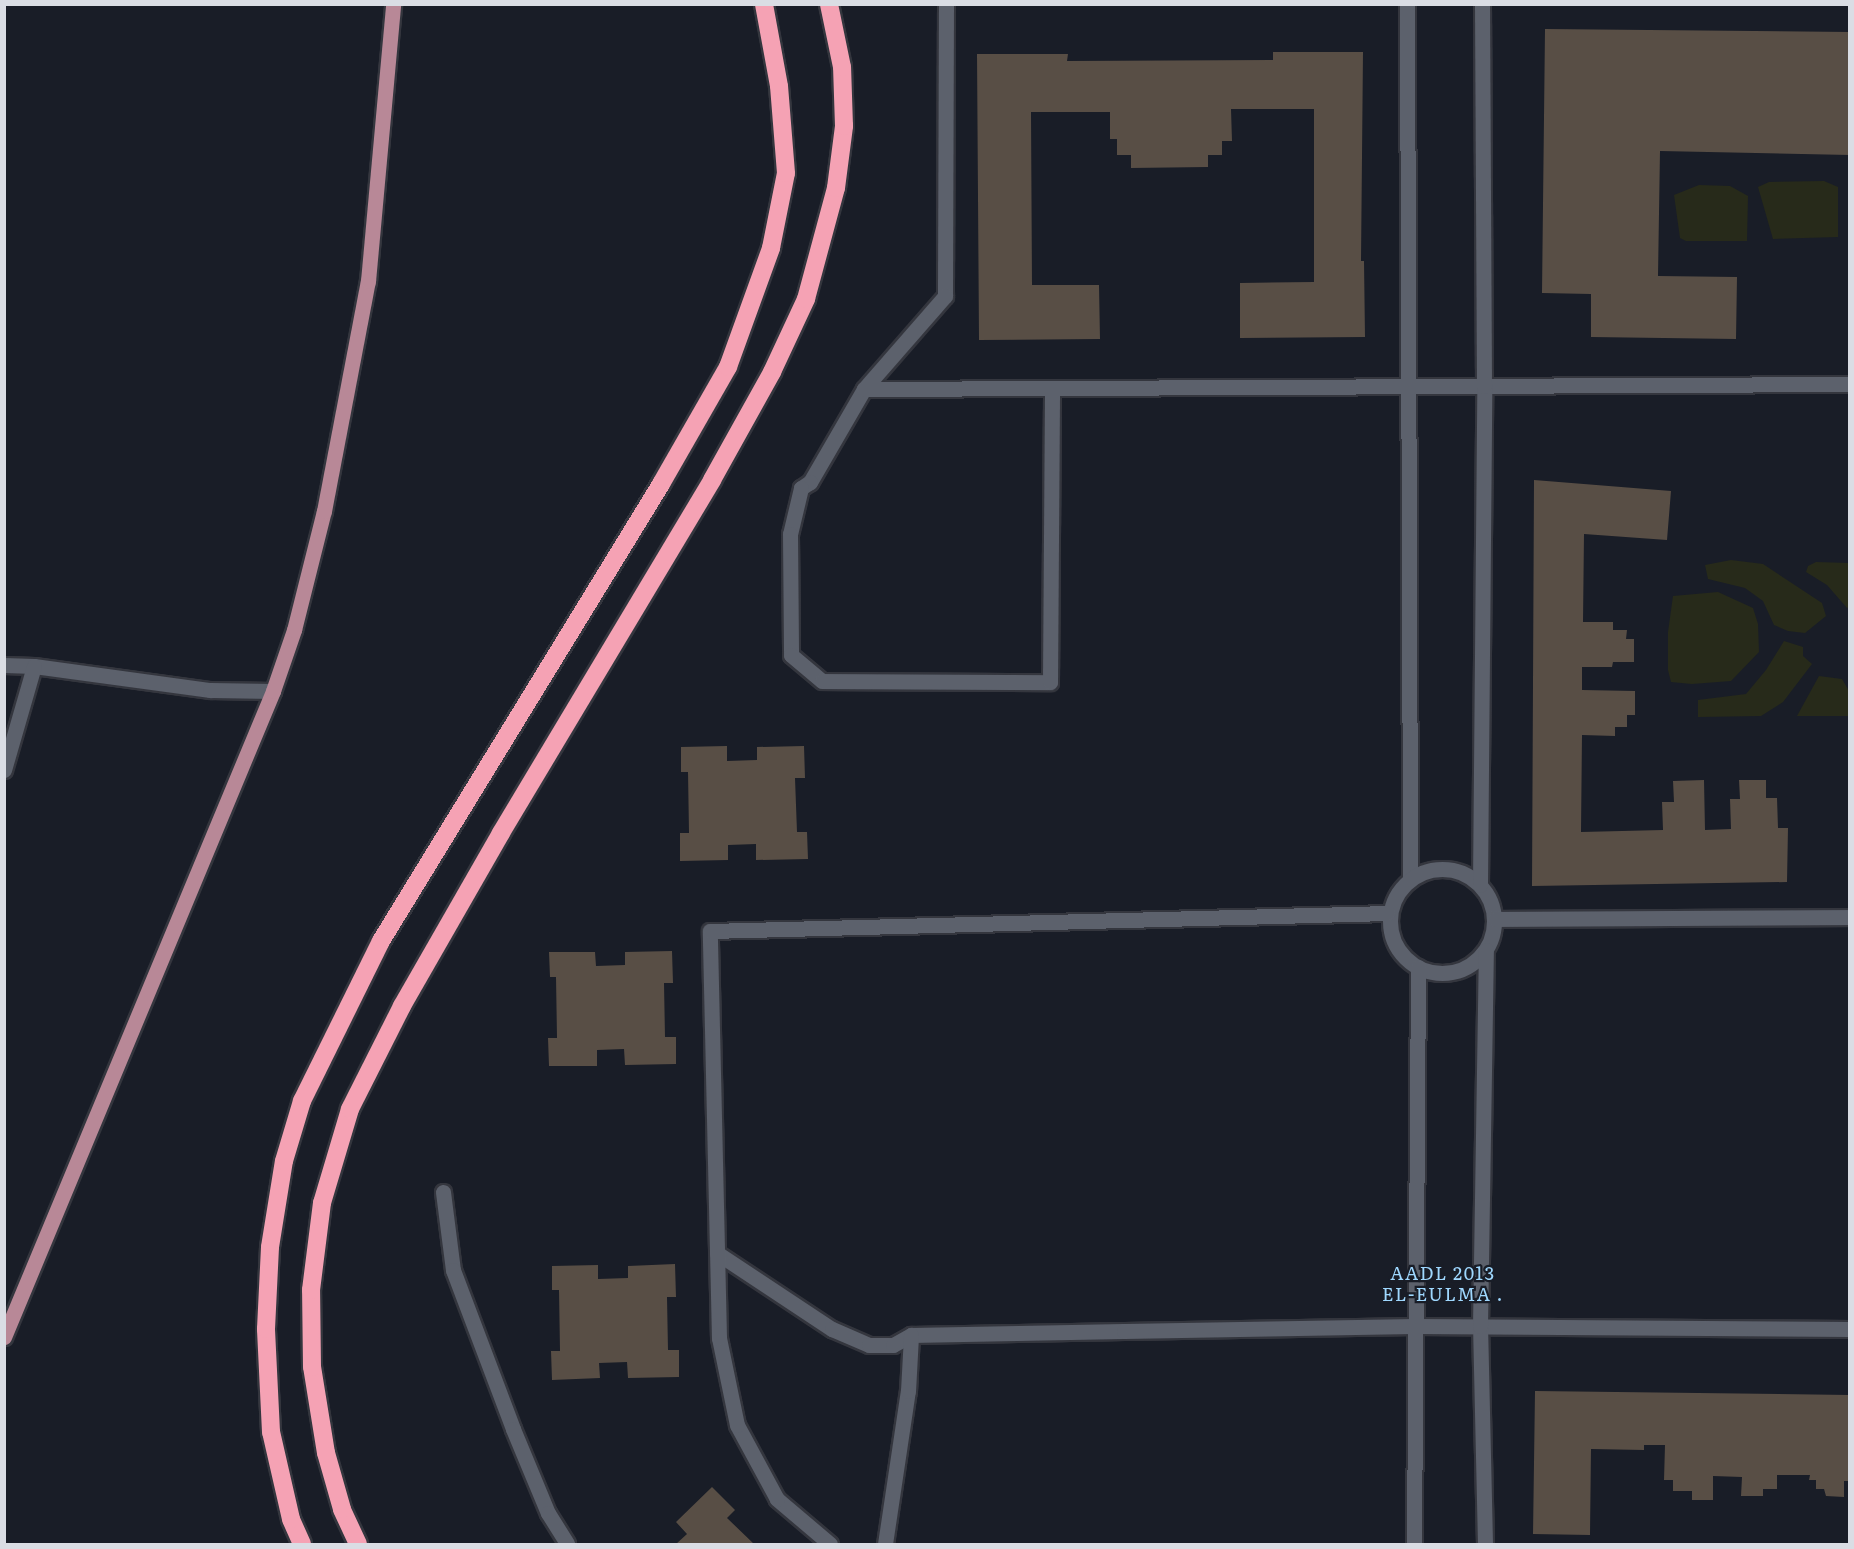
<!DOCTYPE html>
<style>
body{margin:0}
#map{position:relative;width:1854px;height:1549px;overflow:hidden;background:#191d27;font-family:Literata,serif}
div>[style]{position:absolute}
[style*='--x']{left:calc(var(--x)*1px);top:calc(var(--y)*1px);width:calc(var(--w)*1px);rotate:calc(var(--a)*1deg)}
.green>*{inset:0;background:#272a1a}
.building>*{inset:0;background:#584e45}
.roads{filter:drop-shadow(2px 0 #34363e) drop-shadow(-2px 0 #34363e) drop-shadow(0 2px #34363e) drop-shadow(0 -2px #34363e)}
.minor>*{height:15px;margin:-7.5px;padding:0 7.5px;transform-origin:7.5px;border-radius:7.5px;background:#5c616c}
.minor>.ring{margin:-7.5px;padding:0;box-sizing:content-box;background:none;border:15px solid #5c616c;border-radius:50%}
.major>*{height:15px;margin:-7.5px;padding:0 7.5px;transform-origin:7.5px;border-radius:7.5px;background:#b88897}
.highway>*{height:18px;margin:-9px;padding:0 9px;transform-origin:9px;border-radius:9px;background:#f5a2b4}
span{translate:-50% -50%;white-space:nowrap;text-align:center;line-height:1.15;-webkit-text-stroke:4.5px #191d27;paint-order:stroke}
.quarter-label{font-size:18px;color:#9fd8ff;letter-spacing:1.5px}
.frame{position:absolute;inset:0;border:6px solid #dadde4;pointer-events:none}
</style>
<div id="map">
<div class="green">
<div style="clip-path:polygon(1824px 181px,1838px 187px,1838px 237px,1773px 239px,1758px 187px,1769px 182px)"></div>
<div style="clip-path:polygon(1699px 185px,1730px 186px,1748px 196px,1747px 241px,1686px 241px,1680px 238px,1674px 195px)"></div>
<div style="clip-path:polygon(1731px 560px,1763px 564px,1822px 603px,1826px 616px,1805px 633px,1788px 631px,1774px 625px,1763px 601px,1745px 588px,1708px 579px,1705px 565px)"></div>
<div style="clip-path:polygon(1816px 562px,1849px 563px,1849px 607px,1847px 608px,1827px 585px,1806px 572px,1808px 566px)"></div>
<div style="clip-path:polygon(1718px 592px,1753px 608px,1758px 624px,1759px 652px,1731px 681px,1692px 684px,1671px 682px,1668px 670px,1668px 632px,1673px 596px)"></div>
<div style="clip-path:polygon(1784px 641px,1803px 647px,1803px 656px,1812px 664px,1783px 702px,1761px 716px,1698px 717px,1698px 700px,1746px 694px,1766px 670px)"></div>
<div style="clip-path:polygon(1819px 676px,1842px 679px,1849px 691px,1849px 716px,1797px 716px)"></div>
</div>
<div class="building">
<div style="clip-path:polygon(1545px 29px,1850px 32px,1850px 155px,1660px 151px,1658px 276px,1737px 277px,1736px 339px,1591px 337px,1591px 294px,1542px 293px)"></div>
<div style="clip-path:polygon(1273px 52px,1363px 52px,1361px 261px,1364px 261px,1365px 337px,1240px 338px,1240px 283px,1314px 282px,1314px 109px,1231px 109px,1232px 141px,1222px 141px,1222px 155px,1208px 155px,1208px 167px,1131px 168px,1131px 155px,1117px 155px,1117px 139px,1110px 139px,1110px 112px,1031px 112px,1032px 285px,1099px 285px,1100px 339px,979px 340px,977px 54px,1068px 54px,1067px 61px,1273px 60px)"></div>
<div style="clip-path:polygon(1534px 480px,1671px 491px,1667px 540px,1584px 534px,1583px 622px,1613px 622px,1613px 630px,1627px 630px,1626px 639px,1634px 639px,1634px 662px,1613px 662px,1612px 667px,1582px 667px,1582px 690px,1635px 691px,1635px 715px,1627px 715px,1627px 727px,1615px 727px,1615px 736px,1582px 735px,1581px 832px,1663px 830px,1662px 802px,1674px 802px,1673px 781px,1704px 780px,1705px 830px,1731px 829px,1730px 799px,1740px 799px,1739px 780px,1766px 780px,1766px 798px,1777px 798px,1778px 828px,1788px 828px,1787px 882px,1532px 886px)"></div>
<div style="clip-path:polygon(727px 746px,727px 761px,757px 760px,757px 747px,804px 746px,805px 778px,795px 778px,797px 832px,807px 832px,808px 859px,756px 860px,756px 844px,728px 845px,728px 860px,680px 861px,680px 833px,689px 833px,688px 772px,681px 772px,681px 747px)"></div>
<div style="clip-path:polygon(672px 951px,673px 983px,664px 983px,665px 1037px,676px 1037px,676px 1064px,625px 1065px,624px 1049px,597px 1050px,597px 1066px,549px 1066px,548px 1038px,557px 1038px,556px 977px,550px 977px,549px 952px,595px 952px,596px 966px,625px 965px,625px 952px)"></div>
<div style="clip-path:polygon(675px 1264px,676px 1297px,667px 1297px,668px 1350px,679px 1350px,679px 1377px,628px 1378px,627px 1362px,599px 1363px,600px 1378px,552px 1380px,551px 1351px,560px 1351px,559px 1290px,552px 1290px,552px 1266px,598px 1265px,598px 1279px,628px 1278px,628px 1266px)"></div>
<div style="clip-path:polygon(1535px 1391px,1850px 1395px,1850px 1481px,1844px 1481px,1844px 1497px,1826px 1496px,1824px 1489px,1816px 1489px,1816px 1480px,1809px 1480px,1810px 1475px,1777px 1475px,1777px 1489px,1763px 1489px,1763px 1496px,1741px 1496px,1742px 1477px,1713px 1476px,1713px 1500px,1692px 1500px,1692px 1491px,1673px 1491px,1673px 1480px,1664px 1480px,1665px 1445px,1644px 1445px,1644px 1450px,1591px 1449px,1590px 1535px,1533px 1534px)"></div>
<div style="clip-path:polygon(712px 1487px,735px 1510px,727px 1518px,754px 1544px,676px 1544px,687px 1534px,676px 1522px)"></div>
</div>
<div class="roads">
<div class="minor">
<div style="--x:946;--y:4;--w:292;--a:90.2"></div>
<div style="--x:945;--y:296;--w:123;--a:131.1"></div>
<div style="--x:864;--y:389;--w:108;--a:120.1"></div>
<div style="--x:810;--y:482;--w:11;--a:146"></div>
<div style="--x:801;--y:488;--w:47;--a:103.4"></div>
<div style="--x:790;--y:534;--w:121;--a:89.5"></div>
<div style="--x:791;--y:655;--w:40;--a:40"></div>
<div style="--x:822;--y:681;--w:228;--a:0.3"></div>
<div style="--x:1050;--y:682;--w:294;--a:-89.6"></div>
<div style="--x:1407;--y:4;--w:875;--a:89.8"></div>
<div style="--x:864;--y:389;--w:986;--a:-0.29"></div>
<div style="--x:4;--y:665;--w:30;--a:2"></div>
<div style="--x:34;--y:666;--w:178;--a:7.8"></div>
<div style="--x:210;--y:690;--w:63;--a:0.9"></div>
<div style="--x:4;--y:770;--w:108;--a:-73.9"></div>
<div class="ring" style="left:1390px;top:869px;width:89px;height:89px"></div>
<div style="--x:1480;--y:885;--w:499;--a:-89.5"></div>
<div style="--x:1484;--y:386;--w:382;--a:-90.3"></div>
<div style="--x:1495;--y:919;--w:355;--a:-0.3"></div>
<div style="--x:443;--y:1192;--w:79;--a:82.7"></div>
<div style="--x:453;--y:1270;--w:170;--a:69.3"></div>
<div style="--x:513;--y:1429;--w:91;--a:67.4"></div>
<div style="--x:548;--y:1513;--w:36;--a:58"></div>
<div style="--x:717;--y:1253;--w:138;--a:33.5"></div>
<div style="--x:832;--y:1329;--w:40;--a:23.4"></div>
<div style="--x:869;--y:1345;--w:24;--a:0"></div>
<div style="--x:893;--y:1345;--w:21;--a:-29"></div>
<div style="--x:911;--y:1335;--w:213;--a:-1.1"></div>
<div style="--x:1124;--y:1331;--w:292;--a:-1"></div>
<div style="--x:1416;--y:1326;--w:434;--a:0.4"></div>
<div style="--x:830;--y:1544;--w:70;--a:-139.7"></div>
<div style="--x:777;--y:1499;--w:84;--a:-118.4"></div>
<div style="--x:737;--y:1425;--w:89;--a:-101.7"></div>
<div style="--x:719;--y:1338;--w:407;--a:-91.3"></div>
<div style="--x:710;--y:931;--w:678;--a:-1.52"></div>
<div style="--x:885;--y:1544;--w:155;--a:-81.5"></div>
<div style="--x:908;--y:1391;--w:56;--a:-86.9"></div>
<div style="--x:1414;--y:1544;--w:577;--a:-89.6"></div>
<div style="--x:1485;--y:1544;--w:218;--a:-91.3"></div>
<div style="--x:1480;--y:1326;--w:376;--a:-89.1"></div>
</div>
<div class="major">
<div style="--x:4;--y:1337;--w:700;--a:-67.39"></div>
<div style="--x:273;--y:691;--w:65;--a:-71"></div>
<div style="--x:294;--y:630;--w:123;--a:-75.9"></div>
<div style="--x:324;--y:511;--w:234;--a:-79.2"></div>
<div style="--x:368;--y:281;--w:278;--a:-84.8"></div>
</div>
<div class="highway">
<div style="--x:302;--y:1544;--w:27;--a:-114"></div>
<div style="--x:291;--y:1519;--w:89;--a:-102.9"></div>
<div style="--x:271;--y:1432;--w:103;--a:-92.8"></div>
<div style="--x:266;--y:1329;--w:82;--a:-87.2"></div>
<div style="--x:270;--y:1247;--w:87;--a:-80.8"></div>
<div style="--x:284;--y:1161;--w:63;--a:-73.3"></div>
<div style="--x:302;--y:1101;--w:178;--a:-63.7"></div>
<div style="--x:381;--y:941;--w:536;--a:-58.5"></div>
<div style="--x:661;--y:484;--w:135;--a:-60.2"></div>
<div style="--x:728;--y:367;--w:127;--a:-70.1"></div>
<div style="--x:771;--y:248;--w:76;--a:-78.7"></div>
<div style="--x:786;--y:173;--w:87;--a:-94.6"></div>
<div style="--x:779;--y:86;--w:83;--a:-100.4"></div>
<div style="--x:358;--y:1544;--w:38;--a:-115"></div>
<div style="--x:342;--y:1509;--w:58;--a:-105.9"></div>
<div style="--x:326;--y:1453;--w:87;--a:-99.2"></div>
<div style="--x:312;--y:1367;--w:77;--a:-90.7"></div>
<div style="--x:311;--y:1290;--w:88;--a:-82.8"></div>
<div style="--x:322;--y:1203;--w:98;--a:-73.4"></div>
<div style="--x:350;--y:1109;--w:115;--a:-63.2"></div>
<div style="--x:402;--y:1006;--w:199;--a:-60.2"></div>
<div style="--x:501;--y:833;--w:411;--a:-59.1"></div>
<div style="--x:712;--y:480;--w:124;--a:-60.9"></div>
<div style="--x:772;--y:372;--w:81;--a:-65"></div>
<div style="--x:806;--y:299;--w:115;--a:-74.9"></div>
<div style="--x:836;--y:188;--w:63;--a:-82.6"></div>
<div style="--x:844;--y:126;--w:59;--a:-91.9"></div>
<div style="--x:842;--y:67;--w:64;--a:-101.7"></div>
</div>
</div>
<div class="quarter-label">
<span style="left:1443px;top:1284px">AADL 2013<br>EL-EULMA .</span>
</div>
<div class="frame"></div>
</div>
